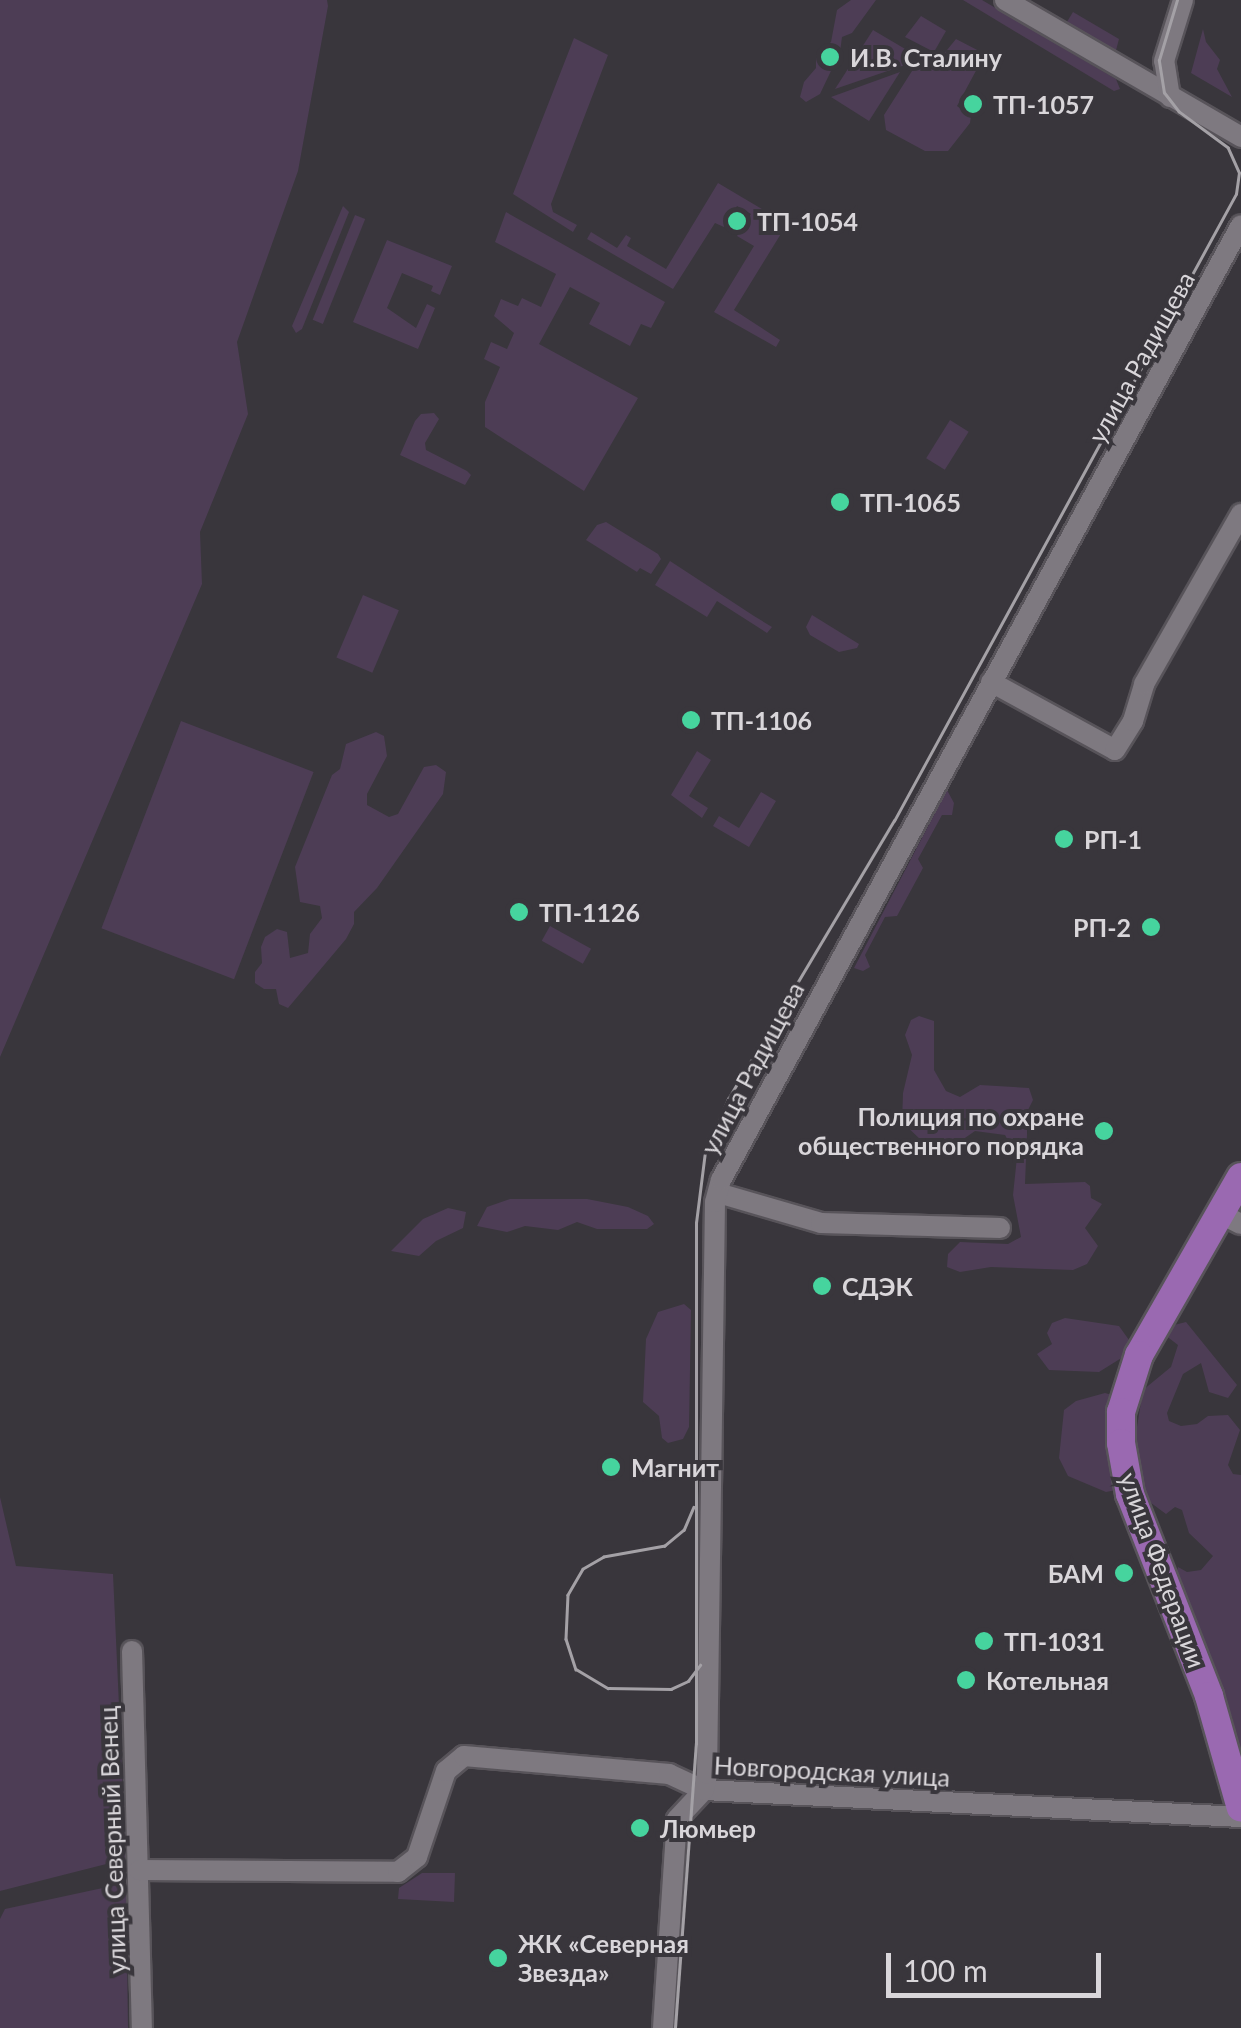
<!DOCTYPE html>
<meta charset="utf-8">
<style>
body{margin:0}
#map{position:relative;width:1241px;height:2028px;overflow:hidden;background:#39363c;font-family:Lato,sans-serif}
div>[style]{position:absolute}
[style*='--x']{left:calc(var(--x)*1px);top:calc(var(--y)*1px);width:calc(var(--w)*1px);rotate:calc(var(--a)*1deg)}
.green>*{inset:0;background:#4d3d55;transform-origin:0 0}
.roads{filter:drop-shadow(2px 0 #58545a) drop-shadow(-2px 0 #58545a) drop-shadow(0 2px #58545a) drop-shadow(0 -2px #58545a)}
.minor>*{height:20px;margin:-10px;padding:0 10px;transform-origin:10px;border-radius:10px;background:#7e7980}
.major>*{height:28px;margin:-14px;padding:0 14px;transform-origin:14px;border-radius:14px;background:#9a69b1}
.tram>*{height:2.5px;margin:-1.25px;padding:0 1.25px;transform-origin:1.25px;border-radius:1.25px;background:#a4a1a6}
.dots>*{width:28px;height:28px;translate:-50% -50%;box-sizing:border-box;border:5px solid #39363c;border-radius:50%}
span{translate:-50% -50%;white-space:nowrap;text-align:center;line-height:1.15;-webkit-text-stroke:8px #39363c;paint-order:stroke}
.poi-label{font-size:25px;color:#d9d6da;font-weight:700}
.left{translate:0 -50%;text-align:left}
.right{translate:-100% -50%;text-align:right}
.street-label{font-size:25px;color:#d9d6da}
.scale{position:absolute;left:886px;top:1953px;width:215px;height:45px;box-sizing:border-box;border:5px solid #d9d6da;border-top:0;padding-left:12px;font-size:30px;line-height:35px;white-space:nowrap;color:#d9d6da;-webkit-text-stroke:8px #39363c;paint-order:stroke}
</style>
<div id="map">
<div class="green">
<div style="clip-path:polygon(0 0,327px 0,328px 6px,298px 171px,237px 342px,248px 414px,200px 532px,202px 584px,0 1057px)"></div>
<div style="clip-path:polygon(851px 0,876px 0,852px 33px,842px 37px,840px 52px,820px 94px,806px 102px,800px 97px,804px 82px,816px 68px,816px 56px,831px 42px,837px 10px)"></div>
<div style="clip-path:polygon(963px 0,982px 0,1116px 79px,1120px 89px,1114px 91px)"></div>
<div style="clip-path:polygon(1073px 12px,1119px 39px,1115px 54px,1062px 30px)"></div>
<div style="clip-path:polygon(921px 16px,946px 31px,934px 52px,905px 37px)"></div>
<div style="clip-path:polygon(1203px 29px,1206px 42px,1220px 60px,1217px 69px,1232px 97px,1191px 73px)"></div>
<div style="clip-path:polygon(873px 30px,912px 53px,905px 65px,835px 89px)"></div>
<div style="clip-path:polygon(574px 38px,608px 55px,551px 204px,553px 212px,577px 225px,573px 232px,513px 194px)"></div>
<div style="clip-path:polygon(956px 39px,985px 54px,957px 106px,971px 116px,970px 123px,948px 151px,925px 151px,886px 130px,884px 115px,919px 60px,924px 55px,938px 61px)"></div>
<div style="clip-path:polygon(900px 72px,869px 121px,831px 97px)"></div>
<div style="clip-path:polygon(718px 183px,787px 224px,734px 310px,780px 340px,776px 347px,714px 312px,754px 246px,737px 236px,751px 214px,737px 206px,724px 227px,715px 223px,673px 289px,587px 239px,591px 232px,617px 248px,626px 235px,631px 238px,627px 246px,666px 269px)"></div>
<div style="clip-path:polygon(343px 206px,349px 212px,302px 329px,296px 333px,292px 326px)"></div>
<div style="clip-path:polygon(506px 212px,665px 302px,651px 328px,641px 324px,630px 346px,589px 324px,600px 303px,570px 287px,539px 344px,638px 398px,584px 491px,485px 427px,485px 402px,500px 367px,484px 359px,491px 342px,507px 349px,514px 333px,494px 316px,501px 299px,518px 306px,522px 298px,541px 307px,556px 274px,495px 242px)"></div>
<div style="left:355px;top:215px;width:11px;height:113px;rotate:22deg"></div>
<div style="clip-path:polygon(387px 240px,452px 266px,440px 295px,431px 291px,433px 286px,402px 273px,387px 308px,416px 328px,427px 304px,435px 308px,418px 349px,353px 322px)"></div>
<div style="clip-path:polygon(434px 413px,439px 419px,425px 443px,426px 450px,467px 471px,471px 475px,465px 485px,400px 455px,415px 421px,421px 414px)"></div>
<div style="left:950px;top:420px;width:22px;height:45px;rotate:32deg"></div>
<div style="clip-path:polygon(606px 522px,658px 554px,661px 559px,651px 574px,640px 568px,637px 572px,586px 540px,597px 525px)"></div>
<div style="clip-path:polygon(670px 561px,754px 616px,772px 627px,767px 633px,717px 601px,707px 617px,655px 585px)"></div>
<div style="left:363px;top:595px;width:39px;height:68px;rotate:23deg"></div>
<div style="clip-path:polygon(812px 615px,859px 644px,857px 648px,839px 652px,810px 635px,806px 627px)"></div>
<div style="left:181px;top:721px;width:142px;height:222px;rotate:21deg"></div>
<div style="clip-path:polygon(376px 732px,384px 736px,387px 756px,367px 794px,367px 805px,389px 817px,398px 814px,424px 767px,436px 765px,446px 772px,443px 794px,377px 888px,354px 912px,354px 924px,346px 939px,288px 1008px,279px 1004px,276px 989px,264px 989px,255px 983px,255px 972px,262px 963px,261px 947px,265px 937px,277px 929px,287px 932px,290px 958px,308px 953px,310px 934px,322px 918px,320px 906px,300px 902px,295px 867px,332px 775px,340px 769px,346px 744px)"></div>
<div style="clip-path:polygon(697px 751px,711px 760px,689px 796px,708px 808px,702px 818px,671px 795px)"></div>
<div style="clip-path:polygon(947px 790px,954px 803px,952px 815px,942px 815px,918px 859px,923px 868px,897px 916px,885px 917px,865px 955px,870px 967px,863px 971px,854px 968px)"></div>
<div style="clip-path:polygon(761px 792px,776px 801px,749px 847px,713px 826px,719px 816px,739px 828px)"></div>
<div style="left:550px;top:926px;width:47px;height:17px;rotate:29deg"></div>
<div style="clip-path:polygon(919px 1016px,934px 1021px,934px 1070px,946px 1091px,960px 1097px,980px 1085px,1029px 1088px,1033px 1100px,1028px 1110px,1025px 1184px,1085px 1182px,1090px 1186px,1091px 1198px,1102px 1204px,1085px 1228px,1098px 1246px,1087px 1264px,1073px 1270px,991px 1267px,960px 1272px,947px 1267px,948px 1254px,960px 1242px,1008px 1244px,1021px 1237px,1013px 1195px,1017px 1157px,1005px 1135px,975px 1131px,962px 1140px,922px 1141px,902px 1122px,903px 1093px,912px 1055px,905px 1035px,911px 1020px)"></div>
<div style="clip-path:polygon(510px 1199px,587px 1199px,628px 1207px,648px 1216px,654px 1224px,647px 1229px,597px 1229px,577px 1222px,558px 1230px,525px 1226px,507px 1232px,477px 1226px,487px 1207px)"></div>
<div style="clip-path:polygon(448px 1208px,466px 1212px,463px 1228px,436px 1241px,419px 1256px,391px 1251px,423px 1219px)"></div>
<div style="clip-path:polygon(684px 1304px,691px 1310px,689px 1427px,683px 1439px,668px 1443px,662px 1438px,659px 1416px,643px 1402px,646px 1339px,658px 1312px)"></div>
<div style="clip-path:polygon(1065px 1318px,1119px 1326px,1129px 1340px,1123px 1357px,1099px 1372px,1049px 1370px,1037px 1354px,1052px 1344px,1047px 1333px,1052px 1323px)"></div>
<div style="clip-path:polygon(1186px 1322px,1237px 1385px,1228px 1398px,1209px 1392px,1201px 1363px,1183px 1374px,1167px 1413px,1169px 1421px,1181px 1426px,1197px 1424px,1208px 1416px,1228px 1415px,1240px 1430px,1228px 1465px,1233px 1474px,1241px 1475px,1241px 1761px,1232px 1717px,1175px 1579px,1178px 1567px,1187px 1572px,1201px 1570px,1213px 1556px,1189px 1533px,1182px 1510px,1175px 1507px,1166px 1514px,1147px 1500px,1138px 1457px,1136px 1433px,1143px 1390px,1171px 1367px,1178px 1345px,1165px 1335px,1170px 1326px)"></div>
<div style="clip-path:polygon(1105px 1393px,1112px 1395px,1116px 1490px,1106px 1492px,1068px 1476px,1059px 1458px,1064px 1410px,1076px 1401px)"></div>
<div style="clip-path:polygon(0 1497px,16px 1566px,113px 1574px,126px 1859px,0 1891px)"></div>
<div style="clip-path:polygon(422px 1873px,455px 1873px,454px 1902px,398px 1899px,399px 1888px)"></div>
<div style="clip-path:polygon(126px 1883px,128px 2028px,0 2028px,0 1919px,5px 1909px)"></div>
</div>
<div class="roads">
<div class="minor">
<div style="--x:1005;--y:0;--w:273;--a:30.1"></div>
<div style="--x:1170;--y:97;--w:36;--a:-99"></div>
<div style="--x:1164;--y:61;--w:64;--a:-72.7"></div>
<div style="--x:991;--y:682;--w:141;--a:28.7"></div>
<div style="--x:1115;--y:750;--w:34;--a:-58"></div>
<div style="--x:1133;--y:721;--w:39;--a:-73"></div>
<div style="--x:1144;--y:684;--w:196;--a:-60.3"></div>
<div style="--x:718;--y:1193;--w:107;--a:16.2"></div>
<div style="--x:821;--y:1223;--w:179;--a:1.6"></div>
<div style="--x:1221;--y:1214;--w:22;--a:27"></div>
<div style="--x:132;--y:1651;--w:377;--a:88.5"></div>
<div style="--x:139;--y:1870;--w:259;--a:0.4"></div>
<div style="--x:398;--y:1872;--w:24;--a:-38"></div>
<div style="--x:417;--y:1857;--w:91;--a:-71.4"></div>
<div style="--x:446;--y:1771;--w:23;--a:-40"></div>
<div style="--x:464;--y:1756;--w:206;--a:5"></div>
<div style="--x:669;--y:1774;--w:38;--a:25"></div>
<div style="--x:704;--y:1790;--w:538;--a:2.88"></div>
<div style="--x:663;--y:2028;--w:209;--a:-86.2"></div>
<div style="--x:677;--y:1819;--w:40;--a:-47"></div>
<div style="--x:704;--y:1790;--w:16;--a:-79"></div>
<div style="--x:707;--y:1774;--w:572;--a:-89.2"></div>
<div style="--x:715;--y:1202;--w:23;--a:-75"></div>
<div style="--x:721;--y:1180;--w:1087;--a:-61.43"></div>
</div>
<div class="major">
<div style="--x:1241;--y:1177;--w:205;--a:119.8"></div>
<div style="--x:1139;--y:1355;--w:60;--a:107.5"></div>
<div style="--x:1121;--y:1412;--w:31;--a:90"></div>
<div style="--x:1121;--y:1443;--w:52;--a:80"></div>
<div style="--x:1130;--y:1494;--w:217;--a:68.6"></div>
<div style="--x:1209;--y:1696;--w:116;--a:74.1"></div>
</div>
</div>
<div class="tram">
<div style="--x:694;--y:1507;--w:25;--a:113"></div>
<div style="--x:684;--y:1530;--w:25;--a:140"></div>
<div style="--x:665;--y:1546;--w:62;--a:169.8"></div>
<div style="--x:604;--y:1557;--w:24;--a:150"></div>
<div style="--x:583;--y:1569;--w:30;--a:120"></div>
<div style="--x:568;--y:1595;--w:44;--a:92.6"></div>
<div style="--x:566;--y:1639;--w:32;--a:72"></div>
<div style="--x:576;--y:1669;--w:37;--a:31"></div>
<div style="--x:608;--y:1688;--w:63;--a:0.9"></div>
<div style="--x:671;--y:1689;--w:19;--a:-25"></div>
<div style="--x:688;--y:1681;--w:20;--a:-53"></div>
<div style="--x:675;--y:2028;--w:285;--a:-85.8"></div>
<div style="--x:696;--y:1744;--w:521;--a:-90"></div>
<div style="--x:696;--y:1223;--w:72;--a:-82.8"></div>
<div style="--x:705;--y:1152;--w:58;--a:-66.5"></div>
<div style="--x:728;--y:1099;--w:324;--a:-59.2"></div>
<div style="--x:894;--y:821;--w:714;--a:-61.39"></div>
<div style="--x:1236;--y:194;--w:21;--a:-82"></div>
<div style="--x:1239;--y:173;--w:27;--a:-114"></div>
<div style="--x:1228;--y:148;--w:61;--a:-143.7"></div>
<div style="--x:1179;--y:112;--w:24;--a:-128"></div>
<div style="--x:1164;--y:93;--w:33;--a:-99"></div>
<div style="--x:1159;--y:60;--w:63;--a:-73.3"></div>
</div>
<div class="dots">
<div style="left:830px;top:57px;background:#46d49e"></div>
<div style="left:973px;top:104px;background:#46d49e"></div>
<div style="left:737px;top:221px;background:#46d49e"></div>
<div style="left:840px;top:502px;background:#46d49e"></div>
<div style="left:691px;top:720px;background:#46d49e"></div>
<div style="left:1064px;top:839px;background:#46d49e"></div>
<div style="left:519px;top:912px;background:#46d49e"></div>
<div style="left:1151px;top:927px;background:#46d49e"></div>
<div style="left:1104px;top:1131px;background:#46d49e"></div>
<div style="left:822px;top:1286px;background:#46d49e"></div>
<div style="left:611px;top:1467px;background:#46d49e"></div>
<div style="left:1124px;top:1573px;background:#46d49e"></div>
<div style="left:984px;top:1641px;background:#46d49e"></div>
<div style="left:966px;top:1680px;background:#46d49e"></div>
<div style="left:640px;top:1828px;background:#46d49e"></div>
<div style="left:498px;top:1958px;background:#46d49e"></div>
</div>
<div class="poi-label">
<span class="left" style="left:850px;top:57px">И.В. Сталину</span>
<span class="left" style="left:993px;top:104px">ТП-1057</span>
<span class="left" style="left:757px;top:221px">ТП-1054</span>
<span class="left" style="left:860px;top:502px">ТП-1065</span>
<span class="left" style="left:711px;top:720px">ТП-1106</span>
<span class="left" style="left:1084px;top:839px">РП-1</span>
<span class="left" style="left:539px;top:912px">ТП-1126</span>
<span class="right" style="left:1131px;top:927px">РП-2</span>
<span class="right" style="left:1084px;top:1131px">Полиция по охране<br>общественного порядка</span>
<span class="left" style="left:842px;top:1286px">СДЭК</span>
<span class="left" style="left:631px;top:1467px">Магнит</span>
<span class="right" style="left:1104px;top:1573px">БАМ</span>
<span class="left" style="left:1004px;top:1641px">ТП-1031</span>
<span class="left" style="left:986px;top:1680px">Котельная</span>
<span class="left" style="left:660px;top:1828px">Люмьер</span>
<span class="left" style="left:518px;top:1958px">ЖК «Северная<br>Звезда»</span>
</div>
<div class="street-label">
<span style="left:1141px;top:357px;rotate:-61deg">улица Радищева</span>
<span style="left:752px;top:1068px;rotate:-62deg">улица Радищева</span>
<span style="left:1163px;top:1570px;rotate:70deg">улица Федерации</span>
<span style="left:832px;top:1771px;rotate:3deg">Новгородская улица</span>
<span style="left:112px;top:1840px;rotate:-92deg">улица Северный Венец</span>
</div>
<div class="scale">100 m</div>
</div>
